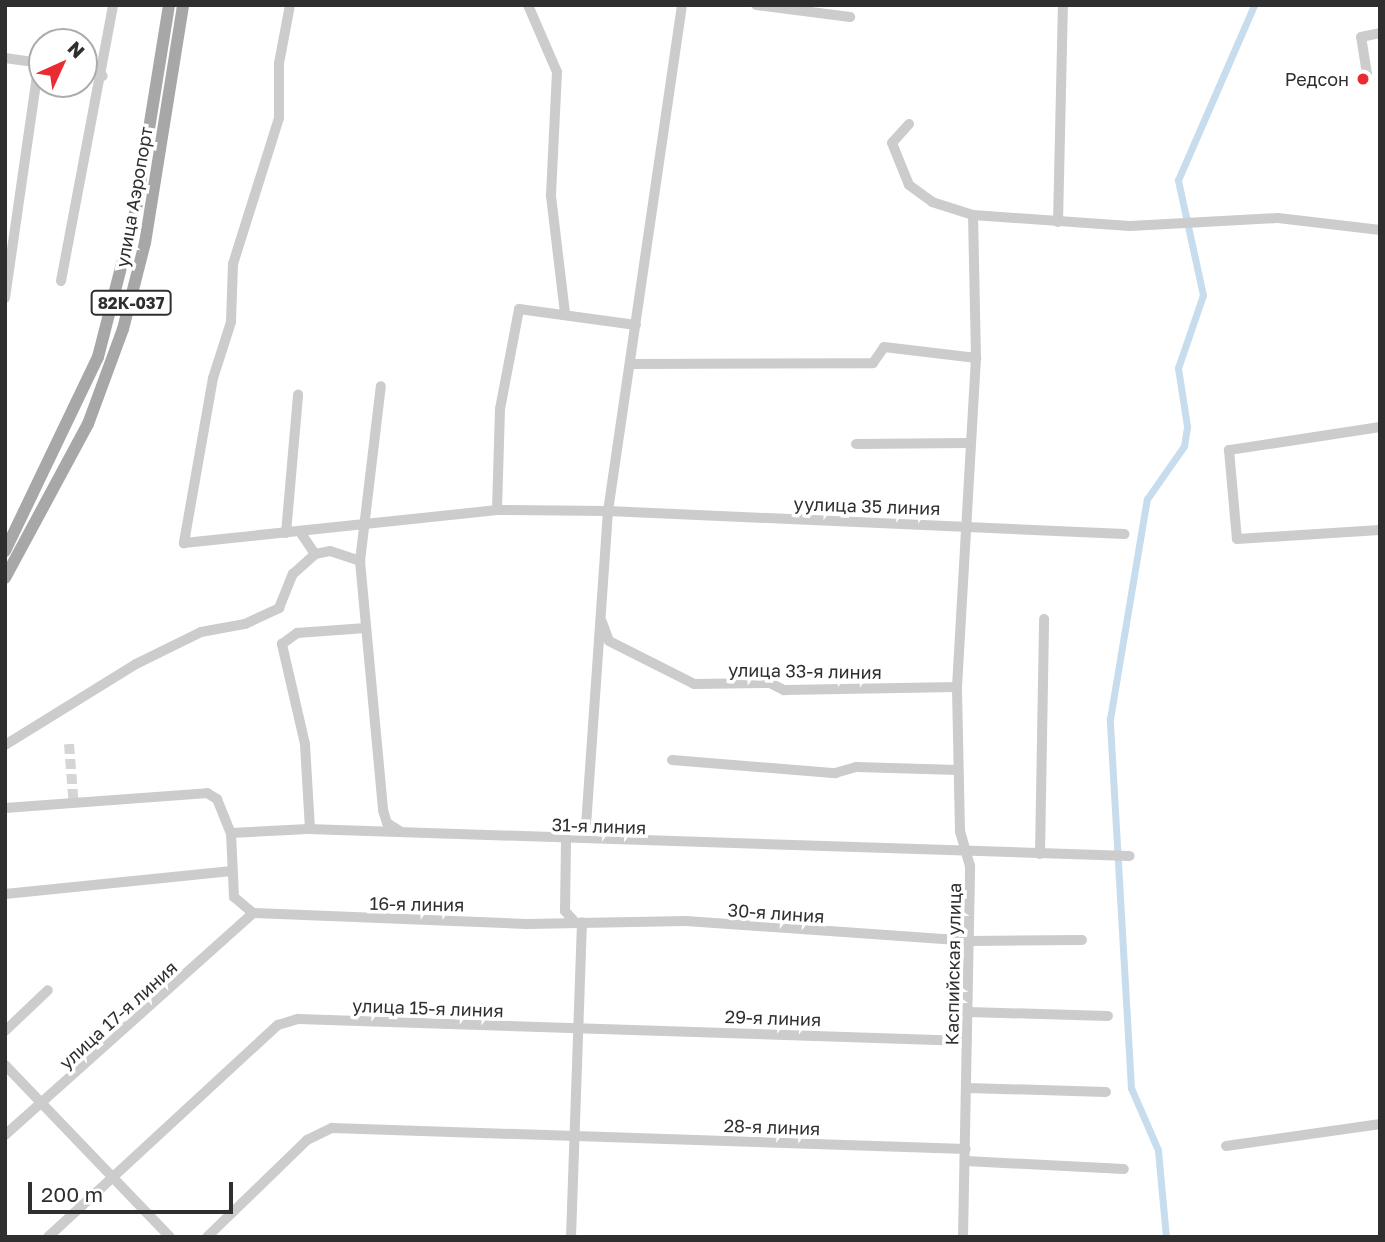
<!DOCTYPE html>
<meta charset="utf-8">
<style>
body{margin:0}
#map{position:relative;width:1385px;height:1242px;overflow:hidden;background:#fff;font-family:"Golos Text",sans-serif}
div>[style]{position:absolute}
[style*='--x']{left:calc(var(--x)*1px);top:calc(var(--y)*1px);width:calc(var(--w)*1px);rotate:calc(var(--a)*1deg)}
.canal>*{height:7px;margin:-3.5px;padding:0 3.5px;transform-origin:3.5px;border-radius:3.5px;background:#c7dded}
.minor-tunnel>*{height:10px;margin-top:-5px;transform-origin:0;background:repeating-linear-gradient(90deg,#d5d5d5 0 10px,transparent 0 15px)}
.minor>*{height:10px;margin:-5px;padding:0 5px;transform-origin:5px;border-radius:5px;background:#ccc}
.major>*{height:12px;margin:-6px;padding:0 6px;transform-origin:6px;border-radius:6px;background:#a7a7a7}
.dots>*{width:19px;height:19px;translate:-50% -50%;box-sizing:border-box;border:4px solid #fff;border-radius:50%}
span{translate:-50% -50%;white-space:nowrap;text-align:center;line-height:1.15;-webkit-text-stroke:7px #fff;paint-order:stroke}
.shield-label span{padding:2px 5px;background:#fff;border:2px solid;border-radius:5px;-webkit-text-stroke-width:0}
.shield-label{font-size:16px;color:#2f2f2f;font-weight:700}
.poi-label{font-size:18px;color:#2f2f2f}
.right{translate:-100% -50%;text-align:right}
.street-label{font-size:18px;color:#2f2f2f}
.frame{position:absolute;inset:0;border:7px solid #2f2f2f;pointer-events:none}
.north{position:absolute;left:28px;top:28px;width:70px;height:70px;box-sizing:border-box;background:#fff;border:2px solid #acacac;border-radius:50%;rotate:45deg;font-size:19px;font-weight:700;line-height:28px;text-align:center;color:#2f2f2f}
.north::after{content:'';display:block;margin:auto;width:24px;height:32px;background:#ea2c32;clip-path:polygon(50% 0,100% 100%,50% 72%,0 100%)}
.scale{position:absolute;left:28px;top:1182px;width:205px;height:32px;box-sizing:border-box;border:4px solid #2f2f2f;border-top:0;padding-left:9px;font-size:21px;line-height:24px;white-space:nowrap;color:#2f2f2f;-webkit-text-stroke:5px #fff;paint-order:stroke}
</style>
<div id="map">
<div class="canal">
<div style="--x:1166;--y:1237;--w:87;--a:-95.3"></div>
<div style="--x:1158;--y:1150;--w:68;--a:-113.5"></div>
<div style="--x:1131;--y:1088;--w:370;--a:-93.3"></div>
<div style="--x:1110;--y:719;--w:223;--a:-80.5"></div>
<div style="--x:1147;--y:499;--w:65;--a:-55.1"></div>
<div style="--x:1184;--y:446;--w:20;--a:-81"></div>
<div style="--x:1187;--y:426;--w:59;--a:-98.8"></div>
<div style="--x:1178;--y:368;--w:77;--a:-71.1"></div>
<div style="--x:1203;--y:295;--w:118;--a:-102.3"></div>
<div style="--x:1178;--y:180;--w:191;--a:-66.5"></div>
</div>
<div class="minor-tunnel">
<div style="--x:69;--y:744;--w:63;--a:85.5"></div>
</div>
<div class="minor">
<div style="--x:290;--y:5;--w:59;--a:100.7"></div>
<div style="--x:279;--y:63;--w:55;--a:90"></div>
<div style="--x:279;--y:118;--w:153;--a:107.5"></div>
<div style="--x:233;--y:264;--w:58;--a:92"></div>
<div style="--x:231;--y:322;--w:59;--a:107.8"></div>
<div style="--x:213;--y:378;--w:168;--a:100"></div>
<div style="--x:184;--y:543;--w:315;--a:-6"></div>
<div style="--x:497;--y:510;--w:111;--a:0.5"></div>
<div style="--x:608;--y:511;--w:312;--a:94"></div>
<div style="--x:586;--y:822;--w:27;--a:138"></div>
<div style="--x:566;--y:840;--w:71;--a:90.8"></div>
<div style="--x:565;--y:911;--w:13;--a:48"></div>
<div style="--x:528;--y:5;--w:73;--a:66.6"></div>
<div style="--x:557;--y:72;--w:124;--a:92.8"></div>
<div style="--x:551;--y:196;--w:118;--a:83.2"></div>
<div style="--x:682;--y:5;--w:511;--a:98.32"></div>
<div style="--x:608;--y:511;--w:517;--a:2.55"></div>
<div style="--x:756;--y:5;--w:95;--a:7.3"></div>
<div style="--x:5;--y:58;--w:37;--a:8"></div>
<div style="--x:84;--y:72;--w:19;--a:12"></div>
<div style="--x:1367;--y:74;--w:37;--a:-99"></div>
<div style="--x:1361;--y:37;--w:19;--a:-12"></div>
<div style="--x:909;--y:124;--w:25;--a:132"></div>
<div style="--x:892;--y:143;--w:45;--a:68"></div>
<div style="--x:909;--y:185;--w:29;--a:36"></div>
<div style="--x:932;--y:202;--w:43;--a:17.6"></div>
<div style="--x:1058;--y:222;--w:217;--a:-88.7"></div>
<div style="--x:61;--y:281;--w:281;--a:-79.3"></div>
<div style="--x:5;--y:298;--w:238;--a:-81.8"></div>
<div style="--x:631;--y:364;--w:242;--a:-0.2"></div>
<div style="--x:873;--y:363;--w:19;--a:-55"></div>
<div style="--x:884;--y:347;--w:93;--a:6.8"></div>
<div style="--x:1380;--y:427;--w:153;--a:171.3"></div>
<div style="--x:1229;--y:450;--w:89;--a:84.9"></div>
<div style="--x:1237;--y:539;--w:143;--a:-3.6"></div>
<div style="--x:856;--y:444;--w:112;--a:-0.5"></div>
<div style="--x:497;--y:510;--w:101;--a:-88.3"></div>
<div style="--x:500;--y:409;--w:102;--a:-79.2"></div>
<div style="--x:519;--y:309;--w:118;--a:7.8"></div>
<div style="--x:286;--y:533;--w:139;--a:-85"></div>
<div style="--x:315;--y:554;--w:15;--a:-11"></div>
<div style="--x:330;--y:551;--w:32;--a:18"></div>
<div style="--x:360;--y:561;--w:250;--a:84.7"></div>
<div style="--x:383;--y:810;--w:14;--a:73"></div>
<div style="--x:387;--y:823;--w:15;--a:32"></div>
<div style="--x:360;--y:561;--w:176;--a:-83.2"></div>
<div style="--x:602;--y:622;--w:20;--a:70"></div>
<div style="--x:609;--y:641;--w:95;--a:26.8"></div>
<div style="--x:694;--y:684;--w:76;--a:-0.8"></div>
<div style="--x:770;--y:683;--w:16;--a:27"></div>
<div style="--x:784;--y:690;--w:173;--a:-1"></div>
<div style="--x:5;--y:745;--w:154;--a:-31.7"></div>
<div style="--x:136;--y:664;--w:72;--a:-26.2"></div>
<div style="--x:201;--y:632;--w:45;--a:-10.3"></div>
<div style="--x:245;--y:624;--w:38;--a:-25"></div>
<div style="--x:279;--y:608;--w:37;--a:-68"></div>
<div style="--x:293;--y:574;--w:30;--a:-42"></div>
<div style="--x:315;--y:554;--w:27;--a:-124"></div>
<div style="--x:672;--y:760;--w:164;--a:4.6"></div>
<div style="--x:835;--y:773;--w:22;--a:-16"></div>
<div style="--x:856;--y:767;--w:102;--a:1.7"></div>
<div style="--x:5;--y:808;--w:203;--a:-4.2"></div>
<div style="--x:207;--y:793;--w:12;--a:31"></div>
<div style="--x:217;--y:799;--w:37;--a:68"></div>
<div style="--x:231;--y:833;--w:64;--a:87.3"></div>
<div style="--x:234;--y:897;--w:25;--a:40"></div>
<div style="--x:253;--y:913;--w:274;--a:2.3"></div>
<div style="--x:527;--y:924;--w:159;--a:-1.1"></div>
<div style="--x:686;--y:921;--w:286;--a:4"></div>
<div style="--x:971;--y:941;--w:111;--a:-0.5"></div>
<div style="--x:310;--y:829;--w:85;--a:-93.4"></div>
<div style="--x:305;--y:744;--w:103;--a:-103"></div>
<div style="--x:282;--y:644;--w:19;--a:-36"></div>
<div style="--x:297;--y:633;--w:69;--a:-4.1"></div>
<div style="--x:231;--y:833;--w:77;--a:-3"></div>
<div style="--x:308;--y:829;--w:822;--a:1.88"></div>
<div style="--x:1040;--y:854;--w:235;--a:-89"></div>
<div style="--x:5;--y:894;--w:228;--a:-5.8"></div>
<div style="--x:968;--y:1012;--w:140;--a:1.6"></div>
<div style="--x:5;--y:1031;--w:59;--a:-43.6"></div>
<div style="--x:5;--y:1065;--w:238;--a:46.2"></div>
<div style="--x:967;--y:1088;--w:139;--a:1.6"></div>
<div style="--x:5;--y:1135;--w:333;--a:-41.8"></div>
<div style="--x:1226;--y:1146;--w:156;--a:-8.1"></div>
<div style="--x:966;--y:1161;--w:158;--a:2.9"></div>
<div style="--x:48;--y:1237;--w:313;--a:-42.7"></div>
<div style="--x:278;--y:1025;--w:21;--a:-17"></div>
<div style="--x:298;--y:1019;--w:669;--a:1.88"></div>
<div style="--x:207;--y:1237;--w:139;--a:-44.1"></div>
<div style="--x:307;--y:1140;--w:28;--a:-26"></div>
<div style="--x:332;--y:1128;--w:634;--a:1.9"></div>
<div style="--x:571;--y:1237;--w:315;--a:-88"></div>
<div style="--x:963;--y:1237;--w:371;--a:-88.9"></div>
<div style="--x:970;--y:866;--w:35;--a:-106"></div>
<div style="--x:960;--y:832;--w:145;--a:-91.2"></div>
<div style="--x:957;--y:687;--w:330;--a:-86.7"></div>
<div style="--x:976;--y:358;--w:143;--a:-91.2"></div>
<div style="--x:973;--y:215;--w:157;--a:4"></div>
<div style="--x:1130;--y:226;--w:148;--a:-3.1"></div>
<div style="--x:1278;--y:218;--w:103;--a:6.7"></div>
</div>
<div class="major">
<div style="--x:5;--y:551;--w:215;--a:-64.4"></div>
<div style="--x:98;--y:357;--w:153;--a:-75.6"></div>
<div style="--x:136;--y:209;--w:207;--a:-80.8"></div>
<div style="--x:5;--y:578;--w:175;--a:-61.7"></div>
<div style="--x:88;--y:424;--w:101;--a:-69.8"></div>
<div style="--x:123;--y:329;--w:89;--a:-75.7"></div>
<div style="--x:145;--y:243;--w:241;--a:-80.9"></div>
</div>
<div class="dots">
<div style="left:1363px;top:79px;background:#ea2c32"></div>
</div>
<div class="shield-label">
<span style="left:131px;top:303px">82К-037</span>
</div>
<div class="poi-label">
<span class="right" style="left:1349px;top:79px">Редсон</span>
</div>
<div class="street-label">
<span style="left:134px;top:197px;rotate:-80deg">улица Аэропорт</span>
<span style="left:867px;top:506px;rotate:2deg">уулица 35 линия</span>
<span style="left:805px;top:671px;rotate:1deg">улица 33-я линия</span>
<span style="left:599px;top:826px;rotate:2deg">31-я линия</span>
<span style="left:417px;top:904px;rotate:1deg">16-я линия</span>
<span style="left:776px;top:913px;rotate:4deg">30-я линия</span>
<span style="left:953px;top:964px;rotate:-89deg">Каспийская улица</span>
<span style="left:428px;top:1008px;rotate:2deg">улица 15-я линия</span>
<span style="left:118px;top:1015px;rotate:-42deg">улица 17-я линия</span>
<span style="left:773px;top:1018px;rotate:2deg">29-я линия</span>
<span style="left:772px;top:1127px;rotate:2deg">28-я линия</span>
</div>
<div class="frame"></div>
<div class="north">N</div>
<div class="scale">200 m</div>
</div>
